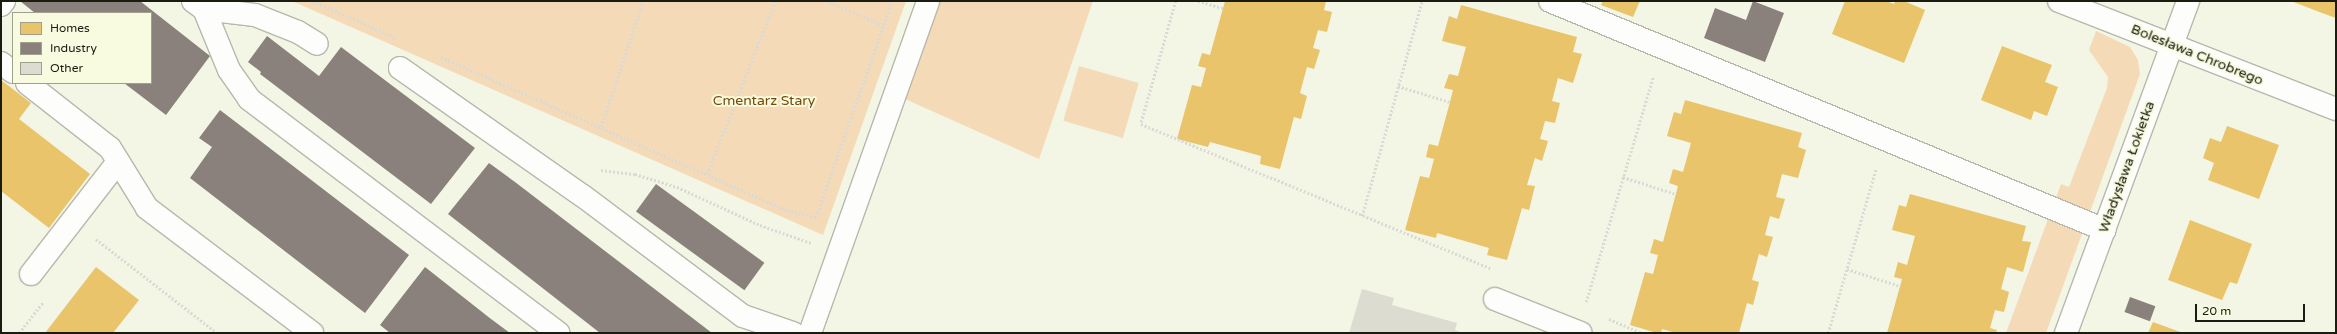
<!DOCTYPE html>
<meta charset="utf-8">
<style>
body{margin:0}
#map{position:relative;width:2337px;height:334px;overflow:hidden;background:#f3f5e5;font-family:"Varela Round",sans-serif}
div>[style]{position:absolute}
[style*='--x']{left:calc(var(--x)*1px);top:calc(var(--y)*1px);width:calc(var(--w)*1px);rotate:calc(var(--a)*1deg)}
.green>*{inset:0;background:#f4dab7;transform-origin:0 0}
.homes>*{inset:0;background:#e9c46a}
.industry>*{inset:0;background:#8a817c;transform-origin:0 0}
.building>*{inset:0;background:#dddcd0}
.path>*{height:2.5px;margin-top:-1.25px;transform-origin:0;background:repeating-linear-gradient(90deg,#d9d9d5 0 2px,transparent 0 4px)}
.roads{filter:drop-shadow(1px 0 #b7b8ac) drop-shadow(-1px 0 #b7b8ac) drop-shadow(0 1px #b7b8ac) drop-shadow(0 -1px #b7b8ac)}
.minor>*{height:22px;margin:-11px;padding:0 11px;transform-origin:11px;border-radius:11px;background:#fdfefb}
span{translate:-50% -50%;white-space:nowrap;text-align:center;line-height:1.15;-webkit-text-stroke:4px #f8fbdf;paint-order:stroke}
.street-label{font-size:14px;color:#1a1b11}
.park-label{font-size:14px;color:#784a0a}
.frame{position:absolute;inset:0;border:2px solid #1a1b11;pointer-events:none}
.legend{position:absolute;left:12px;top:12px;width:140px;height:72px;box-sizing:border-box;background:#f8fbdf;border:1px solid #9fa18d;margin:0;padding:5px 7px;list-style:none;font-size:12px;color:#1a1b11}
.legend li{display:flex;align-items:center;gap:8px;height:20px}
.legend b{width:20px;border:1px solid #9fa18d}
.scale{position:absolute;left:2195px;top:304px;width:110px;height:18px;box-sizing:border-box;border:2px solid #1a1b11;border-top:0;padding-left:5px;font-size:12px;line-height:14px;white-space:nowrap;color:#1a1b11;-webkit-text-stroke:3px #f8fbdf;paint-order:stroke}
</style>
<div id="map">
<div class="green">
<div style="clip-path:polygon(292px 1px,906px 1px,823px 235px)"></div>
<div style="clip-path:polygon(937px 1px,1093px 1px,1039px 159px,905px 99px)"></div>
<div style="clip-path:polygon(2096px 31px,2130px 47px,2138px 60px,2140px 74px,2046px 333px,2006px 333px,2061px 184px,2069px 187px,2107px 88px,2108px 77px,2089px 50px)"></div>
<div style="left:1079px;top:66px;width:62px;height:57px;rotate:16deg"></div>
</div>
<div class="homes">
<div style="clip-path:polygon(1225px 1px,1326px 1px,1324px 10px,1332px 12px,1327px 32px,1318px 30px,1313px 48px,1320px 50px,1314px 69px,1307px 67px,1300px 93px,1307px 96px,1301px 119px,1294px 117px,1280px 169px,1260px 164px,1261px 156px,1210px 142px,1208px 147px,1177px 139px,1192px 85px,1201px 87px,1206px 68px,1198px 66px,1202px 53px,1210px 55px)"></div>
<div style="clip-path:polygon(1603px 1px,1640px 1px,1633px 17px,1601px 5px)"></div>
<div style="clip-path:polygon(1845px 1px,1886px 1px,1894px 4px,1895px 1px,1904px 1px,1925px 10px,1904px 63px,1832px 34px)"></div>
<div style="clip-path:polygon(2291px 1px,2336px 1px,2336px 18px,2322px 13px)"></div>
<div style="clip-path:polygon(1461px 5px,1577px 37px,1573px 52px,1582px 54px,1573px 83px,1558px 78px,1552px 101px,1560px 103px,1555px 123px,1545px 121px,1540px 139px,1548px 141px,1542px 161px,1535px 158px,1527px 185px,1535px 186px,1529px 210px,1522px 208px,1507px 260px,1487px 255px,1489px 248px,1437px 233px,1436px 238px,1405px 230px,1420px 176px,1429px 178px,1434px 159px,1426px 157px,1429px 144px,1438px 146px,1450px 102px,1453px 90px,1444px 88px,1449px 74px,1458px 76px,1466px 47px,1442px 41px,1449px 16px,1457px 19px)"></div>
<div style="clip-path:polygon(2002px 46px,2052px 65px,2045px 82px,2058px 87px,2047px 116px,2034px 111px,2031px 120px,1981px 100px)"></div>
<div style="clip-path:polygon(1px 80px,31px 103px,19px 119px,90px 174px,49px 228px,1px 191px)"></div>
<div style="clip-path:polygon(1685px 100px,1802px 133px,1798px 147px,1806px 150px,1798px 178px,1782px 174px,1776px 197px,1785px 199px,1779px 219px,1770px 216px,1765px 235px,1773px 237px,1767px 257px,1759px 254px,1752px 280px,1759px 282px,1753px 305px,1747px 303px,1739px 333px,1676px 333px,1662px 329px,1661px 333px,1657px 333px,1630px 325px,1645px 272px,1653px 274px,1658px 255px,1650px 253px,1654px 239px,1663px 242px,1678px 186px,1669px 183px,1673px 169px,1683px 172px,1691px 143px,1667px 136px,1674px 112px,1681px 114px)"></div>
<div style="clip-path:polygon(2227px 126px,2279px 145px,2259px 199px,2208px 180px,2214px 163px,2203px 158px,2210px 138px,2221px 142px)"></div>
<div style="clip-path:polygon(1910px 194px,2026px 226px,2022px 241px,2031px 242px,2023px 272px,2007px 267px,2001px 289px,2009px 292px,2004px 312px,1995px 310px,1990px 328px,1997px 330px,1996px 333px,1887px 333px,1902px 279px,1894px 277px,1898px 262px,1907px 265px,1915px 236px,1892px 230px,1899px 205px,1906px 207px)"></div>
<div style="clip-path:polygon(2190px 220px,2252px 244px,2237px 284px,2230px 282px,2222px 300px,2168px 280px)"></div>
<div style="clip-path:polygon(96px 267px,139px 300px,113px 333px,45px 333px)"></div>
<div style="clip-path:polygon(2153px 322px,2183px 333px,2148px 333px)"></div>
</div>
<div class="industry">
<div style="clip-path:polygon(20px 1px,140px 1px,210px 56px,166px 115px,124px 83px,151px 83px,151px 13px,35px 13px)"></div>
<div style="clip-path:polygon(1753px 1px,1784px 13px,1765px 62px,1704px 38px,1715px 8px,1746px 20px)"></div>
<div style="clip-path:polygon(267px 36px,319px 76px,341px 47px,475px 148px,431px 204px,260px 74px,261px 72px,248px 62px)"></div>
<div style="clip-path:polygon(220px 110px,409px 255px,365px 313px,190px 178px,212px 147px,199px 138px)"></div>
<div style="clip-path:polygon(489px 163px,515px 182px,712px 333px,600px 333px,448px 214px)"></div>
<div style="left:656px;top:184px;width:134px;height:34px;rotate:36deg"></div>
<div style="clip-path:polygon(425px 267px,491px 319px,510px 333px,390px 333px,380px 325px)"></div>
<div style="left:2130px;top:297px;width:27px;height:16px;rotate:20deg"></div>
</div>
<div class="building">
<div style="clip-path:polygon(1362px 289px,1394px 298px,1392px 305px,1457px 323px,1455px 330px,1463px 333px,1349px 333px)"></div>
</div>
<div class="path">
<div style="--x:313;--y:1;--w:91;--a:24"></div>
<div style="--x:827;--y:1;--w:61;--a:23.2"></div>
<div style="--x:1176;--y:1;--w:128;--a:105.9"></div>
<div style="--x:1141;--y:124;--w:378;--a:22.4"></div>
<div style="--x:1198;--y:1;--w:26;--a:16"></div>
<div style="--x:441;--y:57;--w:378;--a:23.9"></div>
<div style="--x:787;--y:210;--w:30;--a:14"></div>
<div style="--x:816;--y:217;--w:229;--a:-70.6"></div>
<div style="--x:1398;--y:86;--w:54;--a:17.1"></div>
<div style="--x:601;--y:127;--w:133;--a:-71.6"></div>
<div style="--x:601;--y:170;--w:34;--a:7"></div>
<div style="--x:635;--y:174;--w:44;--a:17.2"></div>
<div style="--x:677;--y:187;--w:91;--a:24.6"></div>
<div style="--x:760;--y:225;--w:54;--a:19.4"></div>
<div style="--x:707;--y:174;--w:186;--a:-68.5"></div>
<div style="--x:1623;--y:177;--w:56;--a:17.8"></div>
<div style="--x:1362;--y:216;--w:223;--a:-74.4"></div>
<div style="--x:96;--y:239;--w:153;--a:37.8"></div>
<div style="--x:1847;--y:269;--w:56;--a:17.8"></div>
<div style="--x:1586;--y:302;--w:235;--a:-73.4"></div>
<div style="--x:1609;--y:319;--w:36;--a:23"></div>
<div style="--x:19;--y:333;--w:39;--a:-52"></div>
<div style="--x:1828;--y:333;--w:171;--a:-73.7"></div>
</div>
<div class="roads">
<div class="minor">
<div style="--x:193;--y:1;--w:14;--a:36"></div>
<div style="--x:204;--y:9;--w:66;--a:67.7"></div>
<div style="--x:229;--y:70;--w:35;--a:55"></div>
<div style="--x:249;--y:99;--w:388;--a:37.1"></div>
<div style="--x:1550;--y:1;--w:600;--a:22.42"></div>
<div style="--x:2059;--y:1;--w:297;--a:21.3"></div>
<div style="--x:1;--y:5;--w:5;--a:-53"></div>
<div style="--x:204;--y:9;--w:51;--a:6.7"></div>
<div style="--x:255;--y:15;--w:46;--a:21.6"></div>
<div style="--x:298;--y:32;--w:22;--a:32"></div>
<div style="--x:1;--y:63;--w:15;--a:37"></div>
<div style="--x:400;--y:68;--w:223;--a:35"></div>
<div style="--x:583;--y:196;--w:200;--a:36.9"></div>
<div style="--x:743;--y:316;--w:53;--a:18.8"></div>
<div style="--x:27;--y:83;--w:105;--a:38.1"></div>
<div style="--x:110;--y:148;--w:70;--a:58.3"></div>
<div style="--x:147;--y:208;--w:207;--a:37.1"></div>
<div style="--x:31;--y:274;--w:142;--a:-52.2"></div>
<div style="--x:1495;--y:299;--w:92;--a:21.6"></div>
<div style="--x:810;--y:333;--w:352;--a:-70.4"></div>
<div style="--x:2066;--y:333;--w:354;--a:-69.8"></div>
</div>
</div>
<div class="street-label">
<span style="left:2197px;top:55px;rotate:22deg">Bolesława Chrobrego</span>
<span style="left:2127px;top:167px;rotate:-70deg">Władysława Łokietka</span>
</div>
<div class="park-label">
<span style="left:764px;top:101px">Cmentarz Stary</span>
</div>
<div class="frame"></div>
<ul class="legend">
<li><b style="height:11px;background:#e9c46a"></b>Homes</li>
<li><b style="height:11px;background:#8a817c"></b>Industry</li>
<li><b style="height:11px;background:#dddcd0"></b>Other</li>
</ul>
<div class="scale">20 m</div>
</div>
